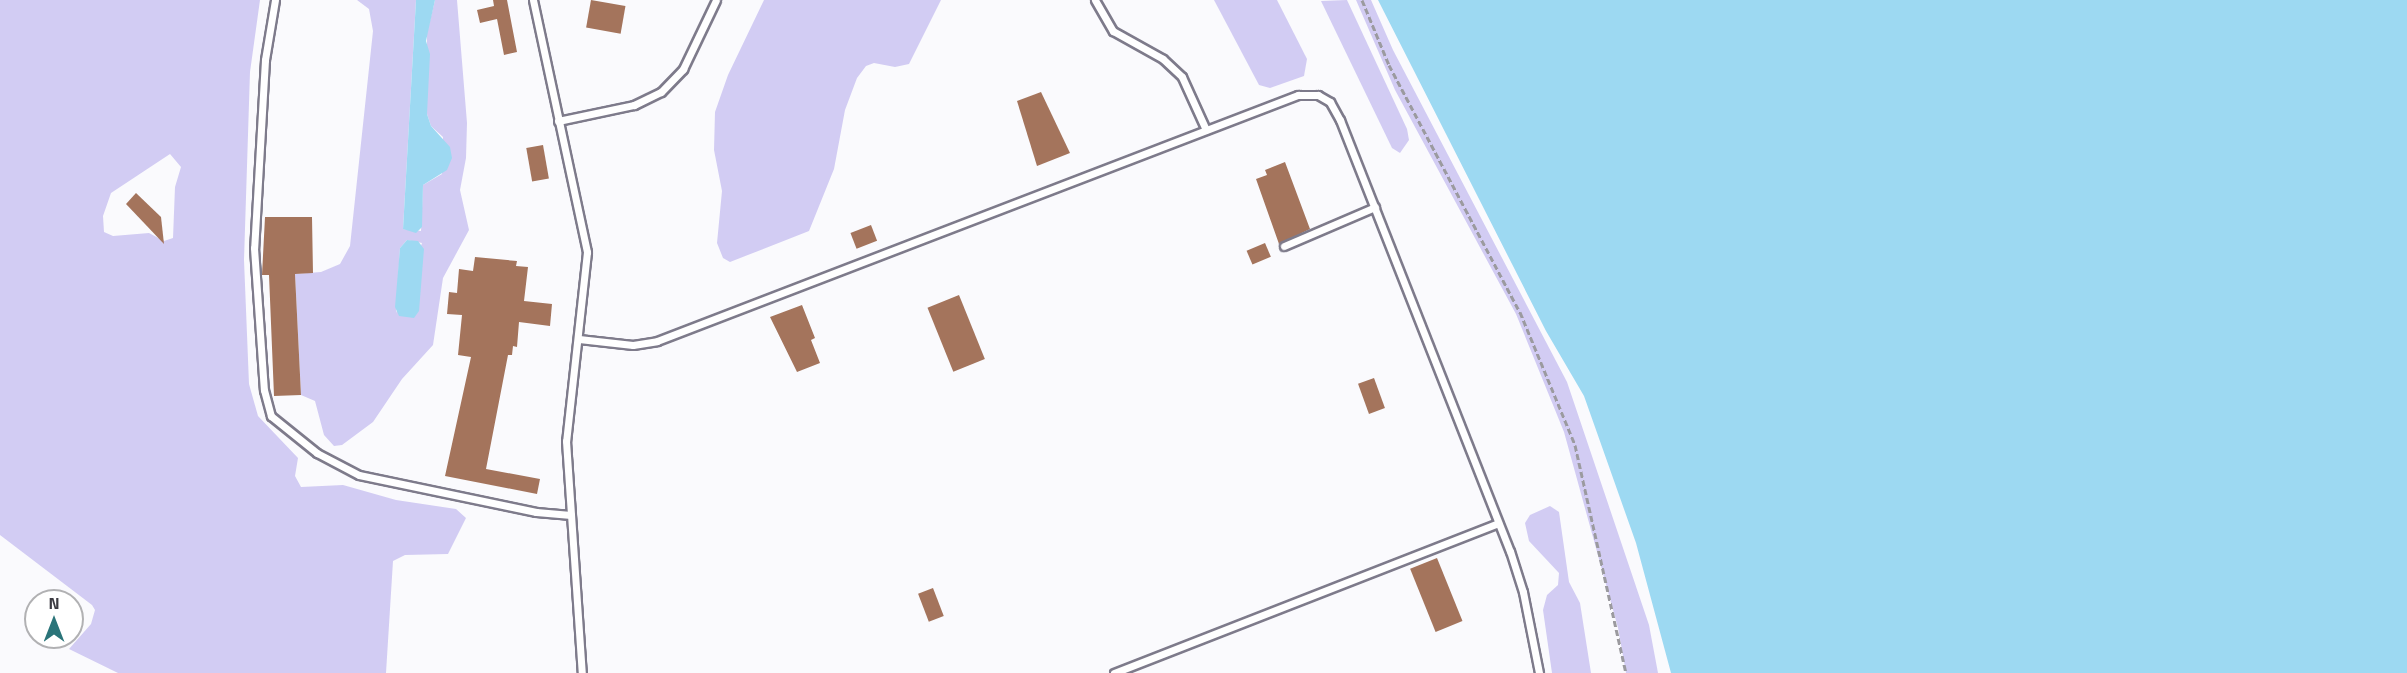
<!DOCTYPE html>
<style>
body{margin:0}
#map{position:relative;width:2407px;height:673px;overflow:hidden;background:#fafafd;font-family:"Titillium Web",sans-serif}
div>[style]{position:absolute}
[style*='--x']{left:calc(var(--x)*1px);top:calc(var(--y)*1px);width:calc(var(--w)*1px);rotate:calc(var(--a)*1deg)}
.green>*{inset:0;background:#d2ccf3}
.water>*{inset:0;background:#9dd9f2}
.building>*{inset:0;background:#a4745c;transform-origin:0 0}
.path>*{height:3px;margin-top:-1.5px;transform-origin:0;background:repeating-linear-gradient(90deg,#9b9a9f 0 6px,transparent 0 9px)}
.roads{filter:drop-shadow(2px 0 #7e7b8b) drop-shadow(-2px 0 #7e7b8b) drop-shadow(0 2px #7e7b8b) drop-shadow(0 -2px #7e7b8b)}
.lane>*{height:7px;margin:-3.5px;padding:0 3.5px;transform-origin:3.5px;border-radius:3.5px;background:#fff}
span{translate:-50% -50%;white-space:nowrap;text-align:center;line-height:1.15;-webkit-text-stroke:6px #fff;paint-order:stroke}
.north{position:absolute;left:24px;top:589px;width:60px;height:60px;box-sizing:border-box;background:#fff;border:2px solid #b1b1b3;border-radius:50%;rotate:0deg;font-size:16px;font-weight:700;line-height:24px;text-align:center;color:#3c3b42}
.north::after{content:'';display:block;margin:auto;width:21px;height:27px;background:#2a7479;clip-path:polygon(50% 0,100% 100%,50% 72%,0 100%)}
</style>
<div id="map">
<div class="green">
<div style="clip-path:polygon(evenodd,0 0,260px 0,250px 72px,244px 260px,249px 384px,258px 416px,298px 458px,295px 476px,301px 487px,343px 485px,396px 500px,456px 509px,466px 518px,448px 554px,405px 555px,393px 561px,386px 673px,118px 673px,69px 649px,91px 624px,95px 610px,92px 605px,0 535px,0 0,170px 154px,181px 167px,175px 187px,173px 238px,164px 241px,149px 233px,113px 236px,104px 232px,103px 216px,111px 193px,170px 154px)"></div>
<div style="clip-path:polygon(evenodd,357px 0,416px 0,403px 229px,421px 231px,423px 185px,442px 174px,443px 137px,431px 126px,427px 114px,427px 33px,435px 0,457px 0,467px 123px,466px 158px,460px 190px,469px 230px,443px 278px,433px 345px,402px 379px,373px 422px,342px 445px,334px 446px,324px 435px,315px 401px,301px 395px,295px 274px,321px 272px,340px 264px,350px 246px,373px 31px,369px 9px,357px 0,407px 240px,422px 243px,396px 313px,400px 248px,407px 240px)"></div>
<div style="clip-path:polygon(764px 0,941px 0,909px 64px,895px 67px,874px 63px,866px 66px,857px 78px,845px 110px,834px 169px,809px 231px,730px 262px,723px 258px,717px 243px,722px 191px,714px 150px,715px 112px,728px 75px)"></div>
<div style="clip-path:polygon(1214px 0,1277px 0,1307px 59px,1304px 76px,1270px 88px,1259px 85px)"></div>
<div style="clip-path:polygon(1347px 0,1407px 129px,1409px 140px,1400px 153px,1392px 148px,1321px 1px)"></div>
<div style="clip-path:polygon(1356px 0,1371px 0,1393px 50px,1567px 382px,1649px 625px,1658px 673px,1626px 673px,1618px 628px,1564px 432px,1516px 314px,1395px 90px)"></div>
<div style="clip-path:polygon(1550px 506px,1559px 512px,1569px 582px,1580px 603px,1591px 673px,1552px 673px,1543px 610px,1547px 595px,1558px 585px,1559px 573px,1529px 541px,1525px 523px,1530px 515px)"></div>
</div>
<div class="water">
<div style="clip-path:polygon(416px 0,435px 0,426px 41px,430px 54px,427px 114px,431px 126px,450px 147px,452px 158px,447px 170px,423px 185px,422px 227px,416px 233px,403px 229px)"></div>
<div style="clip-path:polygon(1378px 0,2407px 0,2407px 673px,1671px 673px,1636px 543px,1584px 396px,1546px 331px)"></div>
<div style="clip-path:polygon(407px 240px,418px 241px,424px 249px,419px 311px,414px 318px,399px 316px,395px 307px,400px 248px)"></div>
</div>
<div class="building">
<div style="clip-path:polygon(493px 0,507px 0,517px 52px,504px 55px,497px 19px,480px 23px,477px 10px,494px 6px)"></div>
<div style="left:591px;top:0;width:35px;height:28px;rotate:10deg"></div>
<div style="clip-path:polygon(1041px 92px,1070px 153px,1037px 166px,1017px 101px)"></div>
<div style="left:543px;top:145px;width:34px;height:17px;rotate:80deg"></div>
<div style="clip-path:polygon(1285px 162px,1310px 229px,1279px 244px,1256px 179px,1267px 175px,1265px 170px)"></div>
<div style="clip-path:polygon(136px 193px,161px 217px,164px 244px,126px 204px)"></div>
<div style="clip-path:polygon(265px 217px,312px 217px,313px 273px,295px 274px,301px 395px,274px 396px,269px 275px,262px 275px)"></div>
<div style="left:871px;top:225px;width:17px;height:22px;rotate:69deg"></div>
<div style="left:1265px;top:243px;width:15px;height:20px;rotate:67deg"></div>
<div style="clip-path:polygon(475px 257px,517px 261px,516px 266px,528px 267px,524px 301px,552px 304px,550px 326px,519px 322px,517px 347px,513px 346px,512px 355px,508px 355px,486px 469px,540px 479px,537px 494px,445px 476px,471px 357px,458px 355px,462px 315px,447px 314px,449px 292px,457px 293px,459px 269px,473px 271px)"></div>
<div style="left:959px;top:295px;width:69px;height:34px;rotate:68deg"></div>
<div style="clip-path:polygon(802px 305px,815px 338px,811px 340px,820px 363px,797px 372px,770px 317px)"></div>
<div style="left:1374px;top:378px;width:32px;height:17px;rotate:70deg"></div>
<div style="left:1437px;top:558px;width:68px;height:29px;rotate:68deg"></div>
<div style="left:933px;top:588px;width:30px;height:16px;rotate:69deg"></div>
</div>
<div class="path">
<div style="--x:1362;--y:0;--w:70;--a:67.4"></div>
<div style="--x:1389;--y:65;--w:280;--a:62.1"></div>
<div style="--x:1520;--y:312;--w:144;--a:67.5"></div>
<div style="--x:1575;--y:445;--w:234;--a:77.4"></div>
</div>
<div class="roads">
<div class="lane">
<div style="--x:275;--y:0;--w:61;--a:99.5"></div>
<div style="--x:265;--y:60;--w:188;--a:93.3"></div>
<div style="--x:254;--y:248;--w:142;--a:86"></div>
<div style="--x:264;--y:390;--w:27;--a:75"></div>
<div style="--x:271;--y:416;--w:59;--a:38.8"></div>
<div style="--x:317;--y:453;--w:47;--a:27.6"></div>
<div style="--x:359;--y:475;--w:181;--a:11.8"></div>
<div style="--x:536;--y:512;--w:35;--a:5"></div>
<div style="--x:533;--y:0;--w:258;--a:77.9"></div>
<div style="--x:587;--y:252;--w:190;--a:96.3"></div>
<div style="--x:566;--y:441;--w:233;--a:86.1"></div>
<div style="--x:1095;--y:0;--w:36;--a:60"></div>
<div style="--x:1113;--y:31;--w:57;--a:29.2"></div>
<div style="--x:1163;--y:59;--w:26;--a:43"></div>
<div style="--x:1182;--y:77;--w:58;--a:65.6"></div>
<div style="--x:558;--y:121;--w:78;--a:-11.9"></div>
<div style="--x:634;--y:105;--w:30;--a:-26"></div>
<div style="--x:661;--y:92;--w:32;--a:-46"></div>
<div style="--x:683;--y:69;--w:76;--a:-64.4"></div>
<div style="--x:1284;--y:246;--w:99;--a:-23.2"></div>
<div style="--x:579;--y:339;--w:54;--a:6.3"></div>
<div style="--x:633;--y:345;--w:24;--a:-9"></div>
<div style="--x:657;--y:341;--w:687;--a:-21"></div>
<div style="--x:1298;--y:95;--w:20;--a:0"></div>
<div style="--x:1318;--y:95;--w:14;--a:30"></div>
<div style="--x:1330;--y:102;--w:21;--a:61"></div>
<div style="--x:1340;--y:120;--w:463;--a:68.5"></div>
<div style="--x:1510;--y:551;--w:43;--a:72.4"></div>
<div style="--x:1523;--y:592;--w:83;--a:78.8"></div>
<div style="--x:1114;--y:673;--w:412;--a:-21.3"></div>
</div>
</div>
<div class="north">N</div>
</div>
